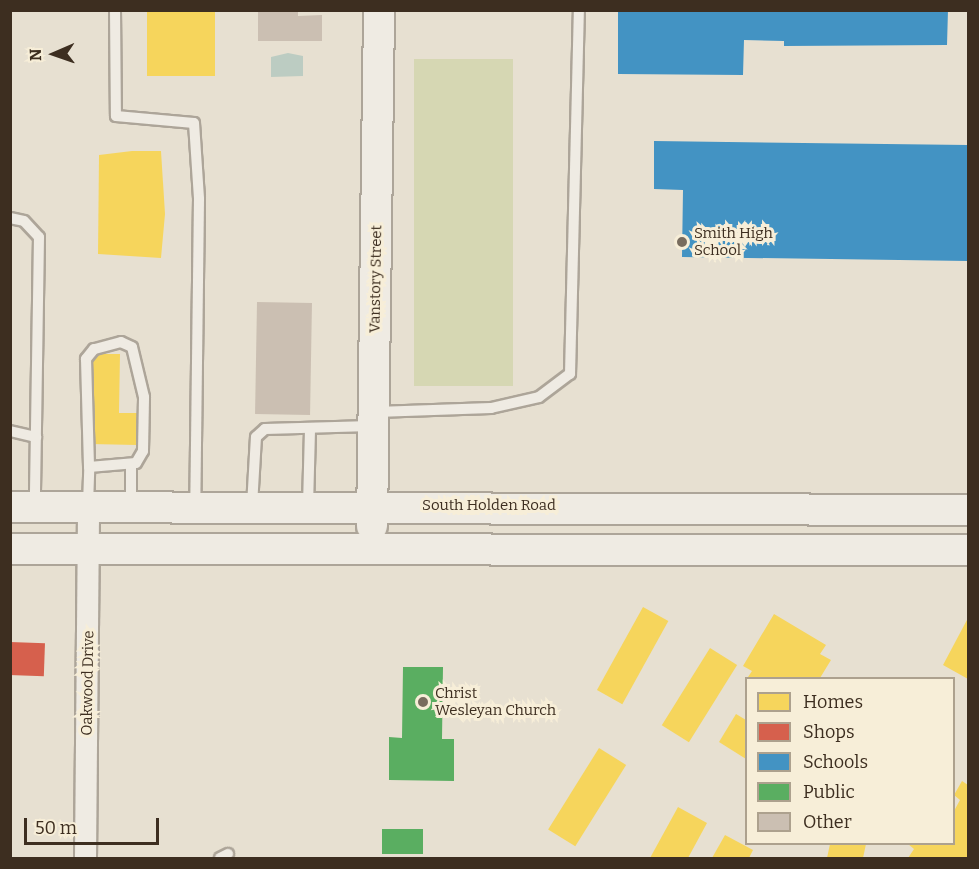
<!DOCTYPE html>
<style>
body{margin:0}
#map{position:relative;width:979px;height:869px;overflow:hidden;background:#e7e0d1;font-family:Bitter,serif}
div>[style]{position:absolute}
[style*='--x']{left:calc(var(--x)*1px);top:calc(var(--y)*1px);width:calc(var(--w)*1px);rotate:calc(var(--a)*1deg)}
.green>*{inset:0;background:#d6d7b3;transform-origin:0 0}
.water>*{inset:0;background:#bcccc2}
.homes>*{inset:0;background:#f6d55c;transform-origin:0 0}
.shops>*{inset:0;background:#d6604d;transform-origin:0 0}
.schools>*{inset:0;background:#4393c3}
.public>*{inset:0;background:#5aae61;transform-origin:0 0}
.building>*{inset:0;background:#cbbfb2;transform-origin:0 0}
.roads{filter:drop-shadow(2px 0 #ada599) drop-shadow(-2px 0 #ada599) drop-shadow(0 2px #ada599) drop-shadow(0 -2px #ada599)}
.lane>*{height:10px;margin:-5px;padding:0 5px;transform-origin:5px;border-radius:5px;background:#efebe3}
.street>*{height:21px;margin:-10.5px;padding:0 10.5px;transform-origin:10.5px;border-radius:10.5px;background:#efebe3}
.secondary>*{height:30px;margin:-15px;padding:0 15px;transform-origin:15px;border-radius:15px;background:#efebe3}
.dots>*{width:16px;height:16px;translate:-50% -50%;box-sizing:border-box;border:3px solid #f7eed8;border-radius:50%}
span{translate:-50% -50%;white-space:nowrap;text-align:center;line-height:1.15;-webkit-text-stroke:6px #f7eed8;paint-order:stroke}
.poi-label{font-size:15px;color:#3d2e20}
.left{translate:0 -50%;text-align:left}
.street-label{font-size:15px;color:#3d2e20}
.frame{position:absolute;inset:0;border:12px solid #3d2e20;pointer-events:none}
.legend{position:absolute;left:745px;top:677px;width:210px;height:168px;box-sizing:border-box;background:#f7eed8;border:2px solid #ada18e;margin:0;padding:8px 10px;list-style:none;font-size:18px;color:#3d2e20}
.legend li{display:flex;align-items:center;gap:12px;height:30px}
.legend b{width:30px;border:2px solid #ada18e}
.north{position:absolute;left:24px;top:24px;width:60px;height:60px;-webkit-text-stroke:4px #f7eed8;paint-order:stroke;rotate:268deg;font-size:16px;font-weight:700;line-height:24px;text-align:center;color:#3d2e20}
.north::after{content:'';display:block;margin:auto;width:21px;height:27px;background:#3d2e20;clip-path:polygon(50% 0,100% 100%,50% 72%,0 100%)}
.scale{position:absolute;left:24px;top:818px;width:135px;height:27px;box-sizing:border-box;border:3px solid #3d2e20;border-top:0;padding-left:8px;font-size:18px;line-height:21px;white-space:nowrap;color:#3d2e20;-webkit-text-stroke:4px #f7eed8;paint-order:stroke}
</style>
<div id="map">
<div class="green">
<div style="left:414px;top:59px;width:99px;height:327px"></div>
</div>
<div class="water">
<div style="clip-path:polygon(288px 53px,303px 56px,303px 76px,271px 77px,271px 57px)"></div>
</div>
<div class="homes">
<div style="left:147px;top:10px;width:68px;height:66px"></div>
<div style="clip-path:polygon(132px 151px,161px 151px,165px 214px,161px 258px,98px 254px,99px 155px)"></div>
<div style="clip-path:polygon(92px 354px,120px 354px,119px 413px,137px 413px,137px 445px,90px 444px)"></div>
<div style="left:643px;top:607px;width:29px;height:95px;rotate:29deg"></div>
<div style="clip-path:polygon(774px 614px,826px 645px,820px 654px,831px 660px,820px 678px,748px 677px,752px 671px,743px 666px)"></div>
<div style="clip-path:polygon(968px 618px,968px 679px,943px 665px)"></div>
<div style="left:710px;top:648px;width:32px;height:91px;rotate:32deg"></div>
<div style="clip-path:polygon(736px 714px,746px 720px,746px 759px,719px 742px)"></div>
<div style="left:599px;top:748px;width:32px;height:96px;rotate:32deg"></div>
<div style="clip-path:polygon(962px 781px,968px 785px,968px 858px,908px 858px,914px 849px,908px 844px,954px 844px,954px 811px,960px 800px,954px 795px)"></div>
<div style="clip-path:polygon(678px 807px,707px 823px,688px 858px,650px 858px)"></div>
<div style="clip-path:polygon(725px 835px,753px 850px,749px 858px,712px 858px)"></div>
<div style="clip-path:polygon(830px 844px,866px 844px,863px 858px,827px 858px)"></div>
</div>
<div class="shops">
<div style="left:10px;top:642px;width:35px;height:33px;rotate:2deg"></div>
</div>
<div class="schools">
<div style="clip-path:polygon(618px 10px,948px 10px,947px 45px,784px 46px,784px 41px,744px 40px,743px 75px,618px 74px)"></div>
<div style="clip-path:polygon(654px 141px,968px 145px,968px 261px,682px 257px,683px 190px,654px 189px)"></div>
</div>
<div class="public">
<div style="clip-path:polygon(403px 667px,443px 667px,442px 739px,454px 739px,454px 781px,389px 780px,389px 737px,402px 738px)"></div>
<div style="left:382px;top:829px;width:41px;height:25px"></div>
</div>
<div class="building">
<div style="clip-path:polygon(298px 10px,298px 16px,322px 15px,322px 41px,258px 41px,258px 11px)"></div>
<div style="left:257px;top:302px;width:55px;height:112px;rotate:1deg"></div>
</div>
<div class="roads">
<div class="lane">
<div style="--x:115;--y:10;--w:106;--a:89.5"></div>
<div style="--x:116;--y:116;--w:78;--a:5.1"></div>
<div style="--x:194;--y:123;--w:76;--a:86.2"></div>
<div style="--x:199;--y:199;--w:308;--a:90.7"></div>
<div style="--x:10;--y:218;--w:14;--a:12"></div>
<div style="--x:24;--y:221;--w:22;--a:47"></div>
<div style="--x:39;--y:237;--w:267;--a:90.9"></div>
<div style="--x:376;--y:412;--w:115;--a:-2"></div>
<div style="--x:491;--y:408;--w:49;--a:-12.9"></div>
<div style="--x:539;--y:397;--w:39;--a:-37"></div>
<div style="--x:570;--y:374;--w:364;--a:-88.6"></div>
<div style="--x:10;--y:431;--w:27;--a:13"></div>
<div style="--x:131;--y:464;--w:40;--a:90"></div>
<div style="--x:88;--y:505;--w:38;--a:-88"></div>
<div style="--x:89;--y:467;--w:47;--a:-4.9"></div>
<div style="--x:136;--y:463;--w:14;--a:-60"></div>
<div style="--x:143;--y:451;--w:54;--a:-88.9"></div>
<div style="--x:144;--y:397;--w:51;--a:-103.5"></div>
<div style="--x:132;--y:347;--w:12;--a:-156"></div>
<div style="--x:121;--y:342;--w:28;--a:165"></div>
<div style="--x:94;--y:349;--w:13;--a:129"></div>
<div style="--x:86;--y:359;--w:108;--a:88.4"></div>
<div style="--x:252;--y:506;--w:69;--a:-86.7"></div>
<div style="--x:256;--y:437;--w:12;--a:-42"></div>
<div style="--x:265;--y:429;--w:106;--a:-1.6"></div>
<div style="--x:308;--y:506;--w:78;--a:-88.5"></div>
<div style="--x:220;--y:858;--w:9;--a:-27"></div>
</div>
<div class="street">
<div style="--x:85;--y:858;--w:350;--a:-89.5"></div>
</div>
<div class="secondary">
<div style="--x:10;--y:507;--w:958;--a:0.18"></div>
<div style="--x:372;--y:526;--w:516;--a:-89.22"></div>
<div style="--x:10;--y:549;--w:958;--a:0.06"></div>
</div>
</div>
<div class="dots">
<div style="left:682px;top:242px;background:#786c5e"></div>
<div style="left:423px;top:702px;background:#786c5e"></div>
</div>
<div class="poi-label">
<span class="left" style="left:694px;top:242px">Smith High<br>School</span>
<span class="left" style="left:435px;top:702px">Christ<br>Wesleyan Church</span>
</div>
<div class="street-label">
<span style="left:376px;top:279px;rotate:-89deg">Vanstory Street</span>
<span style="left:489px;top:506px">South Holden Road</span>
<span style="left:88px;top:683px;rotate:-89deg">Oakwood Drive</span>
</div>
<div class="frame"></div>
<ul class="legend">
<li><b style="height:16px;background:#f6d55c"></b>Homes</li>
<li><b style="height:16px;background:#d6604d"></b>Shops</li>
<li><b style="height:16px;background:#4393c3"></b>Schools</li>
<li><b style="height:16px;background:#5aae61"></b>Public</li>
<li><b style="height:16px;background:#cbbfb2"></b>Other</li>
</ul>
<div class="north">N</div>
<div class="scale">50 m</div>
</div>
